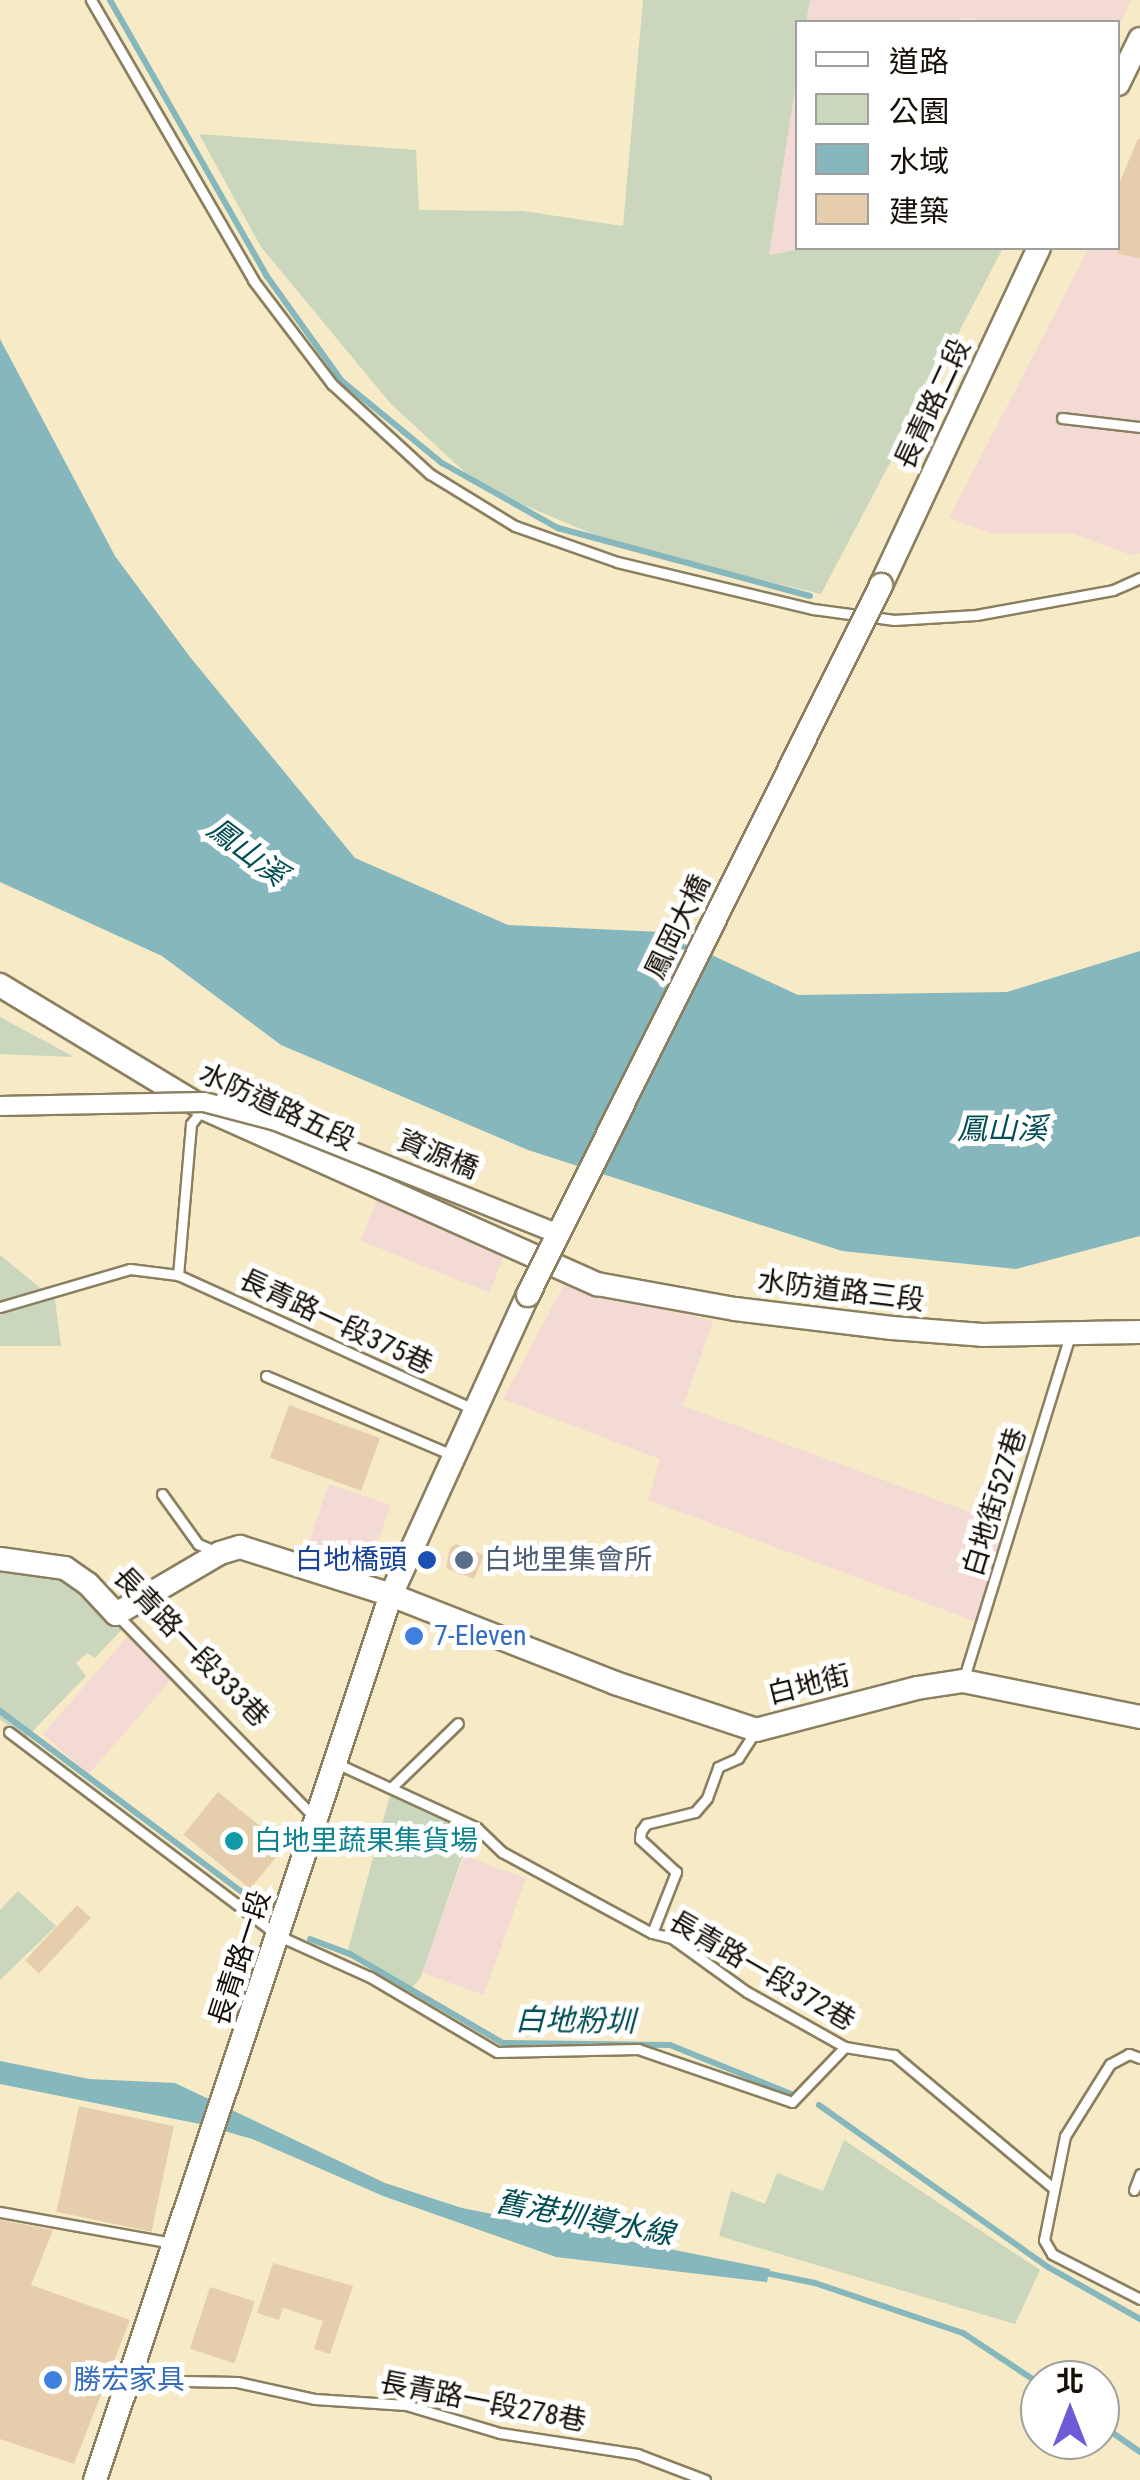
<!DOCTYPE html>
<meta charset="utf-8">
<style>
body{margin:0}
#map{position:relative;width:1140px;height:2480px;overflow:hidden;background:#f6eac7;font-family:"Roboto Condensed","Noto Sans TC",sans-serif}
div>[style]{position:absolute}
[style*='--x']{left:calc(var(--x)*1px);top:calc(var(--y)*1px);width:calc(var(--w)*1px);rotate:calc(var(--a)*1deg)}
.industrial>*{inset:0;background:#f4dad4;transform-origin:0 0}
.green>*{inset:0;background:#cad7bd}
.water>*{inset:0;background:#86b7bd}
.stream>*{height:6px;margin:-3px;padding:0 3px;transform-origin:3px;border-radius:3px;background:#86b7bd}
.building>*{inset:0;background:#e6ceac;transform-origin:0 0}
.roads{filter:drop-shadow(2px 0 #8a7f5f) drop-shadow(-2px 0 #8a7f5f) drop-shadow(0 2px #8a7f5f) drop-shadow(0 -2px #8a7f5f)}
.service>*{height:9px;margin:-4.5px;padding:0 4.5px;transform-origin:4.5px;border-radius:4.5px;background:#fff}
.tertiary>*{height:22px;margin:-11px;padding:0 11px;transform-origin:11px;border-radius:11px;background:#fff}
.bridges{filter:drop-shadow(2px 0 #8a7f5f) drop-shadow(-2px 0 #8a7f5f) drop-shadow(0 2px #8a7f5f) drop-shadow(0 -2px #8a7f5f)}
.minor-bridge>*{height:18px;margin:-9px;padding:0 9px;transform-origin:9px;border-radius:9px;background:#fff}
.tertiary-bridge>*{height:22px;margin:-11px;padding:0 11px;transform-origin:11px;border-radius:11px;background:#fff}
.dots>*{width:28px;height:28px;translate:-50% -50%;box-sizing:border-box;border:5px solid #fff;border-radius:50%}
span{translate:-50% -50%;white-space:nowrap;text-align:center;line-height:1.15;-webkit-text-stroke:10px #fff;paint-order:stroke}
.street-label{font-size:28px;color:#151005}
.transit-label{font-size:28px;color:#164399}
.right{translate:-100% -50%;text-align:right}
.service-label{font-size:28px;color:#4e5e75}
.left{translate:0 -50%;text-align:left}
.shop-label{font-size:28px;color:#366cbe}
.culture-label{font-size:28px;color:#0d838f}
.water-label{font-size:30px;color:#004d54;font-style:italic}
.legend{position:absolute;left:795px;top:20px;width:325px;height:230px;box-sizing:border-box;background:#fff;border:2px solid #a19f9b;margin:0;padding:12px 18px;list-style:none;font-size:30px;color:#151005}
.legend li{display:flex;align-items:center;gap:20px;height:50px}
.legend b{width:50px;border:2px solid #a19f9b}
.north{position:absolute;left:1020px;top:2360px;width:100px;height:100px;box-sizing:border-box;background:#fff;border:2px solid #a19f9b;border-radius:50%;rotate:0deg;font-size:28px;font-weight:700;line-height:40px;text-align:center;color:#151005}
.north::after{content:'';display:block;margin:auto;width:35px;height:45px;background:#6e5cd6;clip-path:polygon(50% 0,100% 100%,50% 72%,0 100%)}
</style>
<div id="map">
<div class="industrial">
<div style="clip-path:polygon(810px 0,1131px 0,1118px 29px,1118px 22px,990px 22px,961px 18px,959px 22px,806px 22px)"></div>
<div style="clip-path:polygon(797px 77px,798px 248px,806px 248px,769px 255px)"></div>
<div style="clip-path:polygon(1140px 151px,1140px 553px,1134px 556px,1074px 534px,990px 533px,949px 518px,1089px 248px,1118px 248px,1118px 194px)"></div>
<div style="left:378px;top:1197px;width:139px;height:47px;rotate:22deg"></div>
<div style="clip-path:polygon(566px 1281px,713px 1321px,683px 1406px,1005px 1525px,977px 1622px,648px 1500px,660px 1459px,503px 1399px)"></div>
<div style="left:329px;top:1484px;width:65px;height:77px;rotate:19deg"></div>
<div style="left:128px;top:1636px;width:61px;height:130px;rotate:41deg"></div>
<div style="left:464px;top:1856px;width:66px;height:124px;rotate:20deg"></div>
</div>
<div class="green">
<div style="clip-path:polygon(643px 0,810px 0,806px 22px,798px 22px,797px 77px,769px 255px,806px 248px,1003px 248px,821px 594px,619px 545px,481px 487px,391px 404px,261px 247px,199px 134px,416px 150px,419px 210px,523px 211px,623px 226px)"></div>
<div style="clip-path:polygon(0 1017px,74px 1057px,0 1054px)"></div>
<div style="clip-path:polygon(0 1255px,55px 1300px,61px 1346px,0 1346px)"></div>
<div style="clip-path:polygon(0 1569px,77px 1578px,127px 1624px,95px 1658px,87px 1653px,76px 1663px,86px 1676px,25px 1739px,0 1719px)"></div>
<div style="clip-path:polygon(392px 1788px,473px 1826px,420px 1979px,411px 1988px,348px 1950px)"></div>
<div style="clip-path:polygon(18px 1891px,56px 1926px,0 1980px,0 1910px)"></div>
<div style="clip-path:polygon(844px 2140px,1040px 2270px,1015px 2324px,719px 2236px,731px 2191px,765px 2204px,777px 2173px,823px 2191px)"></div>
</div>
<div class="water">
<div style="clip-path:polygon(0 339px,115px 556px,190px 657px,355px 858px,508px 925px,662px 932px,798px 995px,1007px 992px,1140px 951px,1140px 1236px,1016px 1269px,842px 1251px,528px 1150px,281px 1045px,162px 956px,0 882px)"></div>
<div style="clip-path:polygon(0 2061px,89px 2079px,175px 2083px,385px 2183px,462px 2208px,770px 2269px,767px 2282px,556px 2257px,383px 2196px,252px 2139px,200px 2124px,0 2084px)"></div>
</div>
<div class="stream">
<div style="--x:110;--y:0;--w:316;--a:60.4"></div>
<div style="--x:266;--y:275;--w:130;--a:54.4"></div>
<div style="--x:342;--y:381;--w:129;--a:39.4"></div>
<div style="--x:442;--y:463;--w:133;--a:29.3"></div>
<div style="--x:558;--y:528;--w:261;--a:15.1"></div>
<div style="--x:0;--y:1711;--w:301;--a:36.8"></div>
<div style="--x:310;--y:1939;--w:43;--a:20.6"></div>
<div style="--x:350;--y:1954;--w:177;--a:30.2"></div>
<div style="--x:503;--y:2043;--w:167;--a:0.7"></div>
<div style="--x:670;--y:2045;--w:136;--a:22"></div>
<div style="--x:819;--y:2105;--w:281;--a:35.3"></div>
<div style="--x:1048;--y:2267;--w:106;--a:29.5"></div>
<div style="--x:761;--y:2272;--w:55;--a:11.5"></div>
<div style="--x:815;--y:2283;--w:156;--a:18.7"></div>
<div style="--x:963;--y:2333;--w:92;--a:33.5"></div>
<div style="--x:1100;--y:2424;--w:49;--a:35"></div>
</div>
<div class="building">
<div style="clip-path:polygon(1138px 139px,1140px 139px,1140px 258px,1118px 254px,1118px 186px)"></div>
<div style="left:289px;top:1405px;width:97px;height:56px;rotate:20deg"></div>
<div style="clip-path:polygon(456px 1544px,484px 1555px,474px 1579px,446px 1568px,450px 1548px)"></div>
<div style="left:218px;top:1792px;width:86px;height:55px;rotate:39deg"></div>
<div style="left:77px;top:1905px;width:19px;height:76px;rotate:43deg"></div>
<div style="left:79px;top:2106px;width:97px;height:108px;rotate:12deg"></div>
<div style="clip-path:polygon(0 2220px,53px 2230px,31px 2285px,130px 2320px,74px 2464px,0 2439px)"></div>
<div style="clip-path:polygon(273px 2263px,353px 2286px,330px 2354px,314px 2349px,323px 2321px,283px 2308px,279px 2320px,257px 2313px)"></div>
<div style="left:210px;top:2287px;width:47px;height:65px;rotate:18deg"></div>
</div>
<div class="roads">
<div class="service">
<div style="--x:91;--y:0;--w:323;--a:59.9"></div>
<div style="--x:253;--y:280;--w:131;--a:52.8"></div>
<div style="--x:332;--y:384;--w:133;--a:42.6"></div>
<div style="--x:430;--y:474;--w:100;--a:31.5"></div>
<div style="--x:515;--y:526;--w:108;--a:19.4"></div>
<div style="--x:617;--y:562;--w:202;--a:13.5"></div>
<div style="--x:813;--y:609;--w:82;--a:7.7"></div>
<div style="--x:894;--y:620;--w:82;--a:-3.5"></div>
<div style="--x:976;--y:615;--w:139;--a:-10.3"></div>
<div style="--x:1113;--y:590;--w:30;--a:-24"></div>
<div style="--x:1062;--y:418;--w:79;--a:6.6"></div>
<div style="--x:203;--y:1109;--w:19;--a:129"></div>
<div style="--x:191;--y:1124;--w:152;--a:94.9"></div>
<div style="--x:178;--y:1275;--w:324;--a:24.4"></div>
<div style="--x:0;--y:1307;--w:135;--a:-16.3"></div>
<div style="--x:130;--y:1269;--w:48;--a:7.1"></div>
<div style="--x:266;--y:1376;--w:202;--a:23"></div>
<div style="--x:162;--y:1494;--w:62;--a:54.2"></div>
<div style="--x:198;--y:1544;--w:21;--a:23"></div>
<div style="--x:118;--y:1616;--w:279;--a:45.7"></div>
<div style="--x:963;--y:1681;--w:362;--a:-72.8"></div>
<div style="--x:9;--y:1732;--w:338;--a:37.1"></div>
<div style="--x:279;--y:1936;--w:100;--a:24.3"></div>
<div style="--x:370;--y:1977;--w:147;--a:30.6"></div>
<div style="--x:497;--y:2052;--w:141;--a:-1.2"></div>
<div style="--x:638;--y:2049;--w:163;--a:19"></div>
<div style="--x:792;--y:2102;--w:76;--a:-46.1"></div>
<div style="--x:338;--y:1764;--w:153;--a:24.7"></div>
<div style="--x:477;--y:1828;--w:35;--a:44"></div>
<div style="--x:502;--y:1852;--w:170;--a:28.4"></div>
<div style="--x:652;--y:1933;--w:21;--a:14"></div>
<div style="--x:672;--y:1938;--w:92;--a:35.8"></div>
<div style="--x:747;--y:1992;--w:112;--a:29.3"></div>
<div style="--x:845;--y:2047;--w:50;--a:9.3"></div>
<div style="--x:894;--y:2055;--w:207;--a:39.9"></div>
<div style="--x:391;--y:1788;--w:93;--a:-44.1"></div>
<div style="--x:652;--y:1933;--w:66;--a:-68.5"></div>
<div style="--x:676;--y:1872;--w:49;--a:-137.5"></div>
<div style="--x:640;--y:1839;--w:8;--a:-83"></div>
<div style="--x:641;--y:1831;--w:9;--a:-54"></div>
<div style="--x:646;--y:1824;--w:50;--a:-13.8"></div>
<div style="--x:695;--y:1812;--w:18;--a:-49"></div>
<div style="--x:707;--y:1798;--w:33;--a:-70"></div>
<div style="--x:718;--y:1767;--w:22;--a:-24"></div>
<div style="--x:738;--y:1758;--w:31;--a:-57"></div>
<div style="--x:1140;--y:2058;--w:12;--a:-160"></div>
<div style="--x:1129;--y:2054;--w:21;--a:152"></div>
<div style="--x:1110;--y:2064;--w:85;--a:122"></div>
<div style="--x:1065;--y:2136;--w:106;--a:101.4"></div>
<div style="--x:1044;--y:2240;--w:16;--a:60"></div>
<div style="--x:1052;--y:2254;--w:99;--a:27.1"></div>
<div style="--x:1134;--y:2190;--w:17;--a:-69"></div>
<div style="--x:0;--y:2212;--w:175;--a:10.2"></div>
<div style="--x:131;--y:2380;--w:106;--a:1.1"></div>
<div style="--x:237;--y:2382;--w:80;--a:12.3"></div>
<div style="--x:315;--y:2399;--w:91;--a:3.8"></div>
<div style="--x:406;--y:2405;--w:98;--a:16.6"></div>
<div style="--x:500;--y:2433;--w:139;--a:8.7"></div>
<div style="--x:637;--y:2454;--w:73;--a:20.9"></div>
</div>
<div class="tertiary">
<div style="--x:1118;--y:84;--w:50;--a:-63.9"></div>
<div style="--x:881;--y:585;--w:372;--a:-64.9"></div>
<div style="--x:0;--y:985;--w:237;--a:31.2"></div>
<div style="--x:203;--y:1108;--w:432;--a:24.1"></div>
<div style="--x:597;--y:1284;--w:140;--a:10.3"></div>
<div style="--x:735;--y:1309;--w:158;--a:6.9"></div>
<div style="--x:892;--y:1328;--w:90;--a:4.4"></div>
<div style="--x:982;--y:1335;--w:158;--a:-1.1"></div>
<div style="--x:0;--y:1559;--w:66;--a:7.9"></div>
<div style="--x:65;--y:1568;--w:28;--a:35"></div>
<div style="--x:88;--y:1584;--w:41;--a:47"></div>
<div style="--x:116;--y:1614;--w:121;--a:-30.4"></div>
<div style="--x:220;--y:1553;--w:21;--a:-17"></div>
<div style="--x:240;--y:1547;--w:158;--a:17.6"></div>
<div style="--x:391;--y:1595;--w:241;--a:21.4"></div>
<div style="--x:615;--y:1683;--w:149;--a:18.4"></div>
<div style="--x:756;--y:1730;--w:166;--a:-14.6"></div>
<div style="--x:917;--y:1688;--w:47;--a:-8.7"></div>
<div style="--x:963;--y:1681;--w:181;--a:11.5"></div>
<div style="--x:95;--y:2480;--w:933;--a:-71.51"></div>
<div style="--x:391;--y:1595;--w:330;--a:-65.5"></div>
</div>
</div>
<div class="bridges">
<div class="minor-bridge">
<div style="--x:0;--y:1106;--w:204;--a:-1.1"></div>
<div style="--x:204;--y:1102;--w:74;--a:14.8"></div>
<div style="--x:276;--y:1121;--w:305;--a:21.8"></div>
</div>
<div class="tertiary-bridge">
<div style="--x:528;--y:1295;--w:793;--a:-63.56"></div>
</div>
</div>
<div class="dots">
<div style="left:427px;top:1560px;background:#1a4fb4"></div>
<div style="left:464px;top:1560px;background:#5c6f8a"></div>
<div style="left:414px;top:1636px;background:#3f7fe0"></div>
<div style="left:234px;top:1841px;background:#0f9aa8"></div>
<div style="left:53px;top:2380px;background:#3f7fe0"></div>
</div>
<div class="street-label">
<span style="left:933px;top:404px;rotate:-65deg">長青路二段</span>
<span style="left:678px;top:927px;rotate:-64deg">鳳岡大橋</span>
<span style="left:277px;top:1107px;rotate:25deg">水防道路五段</span>
<span style="left:438px;top:1155px;rotate:22deg">資源橋</span>
<span style="left:841px;top:1291px;rotate:7deg">水防道路三段</span>
<span style="left:336px;top:1322px;rotate:25deg">長青路一段375巷</span>
<span style="left:995px;top:1502px;rotate:-73deg">白地街527巷</span>
<span style="left:191px;top:1647px;rotate:46deg">長青路一段333巷</span>
<span style="left:809px;top:1685px;rotate:-14deg">白地街</span>
<span style="left:240px;top:1958px;rotate:-72deg">長青路一段</span>
<span style="left:762px;top:1971px;rotate:30deg">長青路一段372巷</span>
<span style="left:483px;top:2402px;rotate:11deg">長青路一段278巷</span>
</div>
<div class="transit-label">
<span class="right" style="left:407px;top:1560px">白地橋頭</span>
</div>
<div class="service-label">
<span class="left" style="left:484px;top:1560px">白地里集會所</span>
</div>
<div class="shop-label">
<span class="left" style="left:434px;top:1636px">7-Eleven</span>
<span class="left" style="left:73px;top:2380px">勝宏家具</span>
</div>
<div class="culture-label">
<span class="left" style="left:254px;top:1841px">白地里蔬果集貨場</span>
</div>
<div class="water-label">
<span style="left:247px;top:852px;rotate:37deg">鳳山溪</span>
<span style="left:1002px;top:1129px">鳳山溪</span>
<span style="left:575px;top:2021px;rotate:1deg">白地粉圳</span>
<span style="left:585px;top:2218px;rotate:11deg">舊港圳導水線</span>
</div>
<ul class="legend">
<li><b style="height:12px;background:#fff"></b>道路</li>
<li><b style="height:28px;background:#cad7bd"></b>公園</li>
<li><b style="height:28px;background:#86b7bd"></b>水域</li>
<li><b style="height:28px;background:#e6ceac"></b>建築</li>
</ul>
<div class="north">北</div>
</div>
